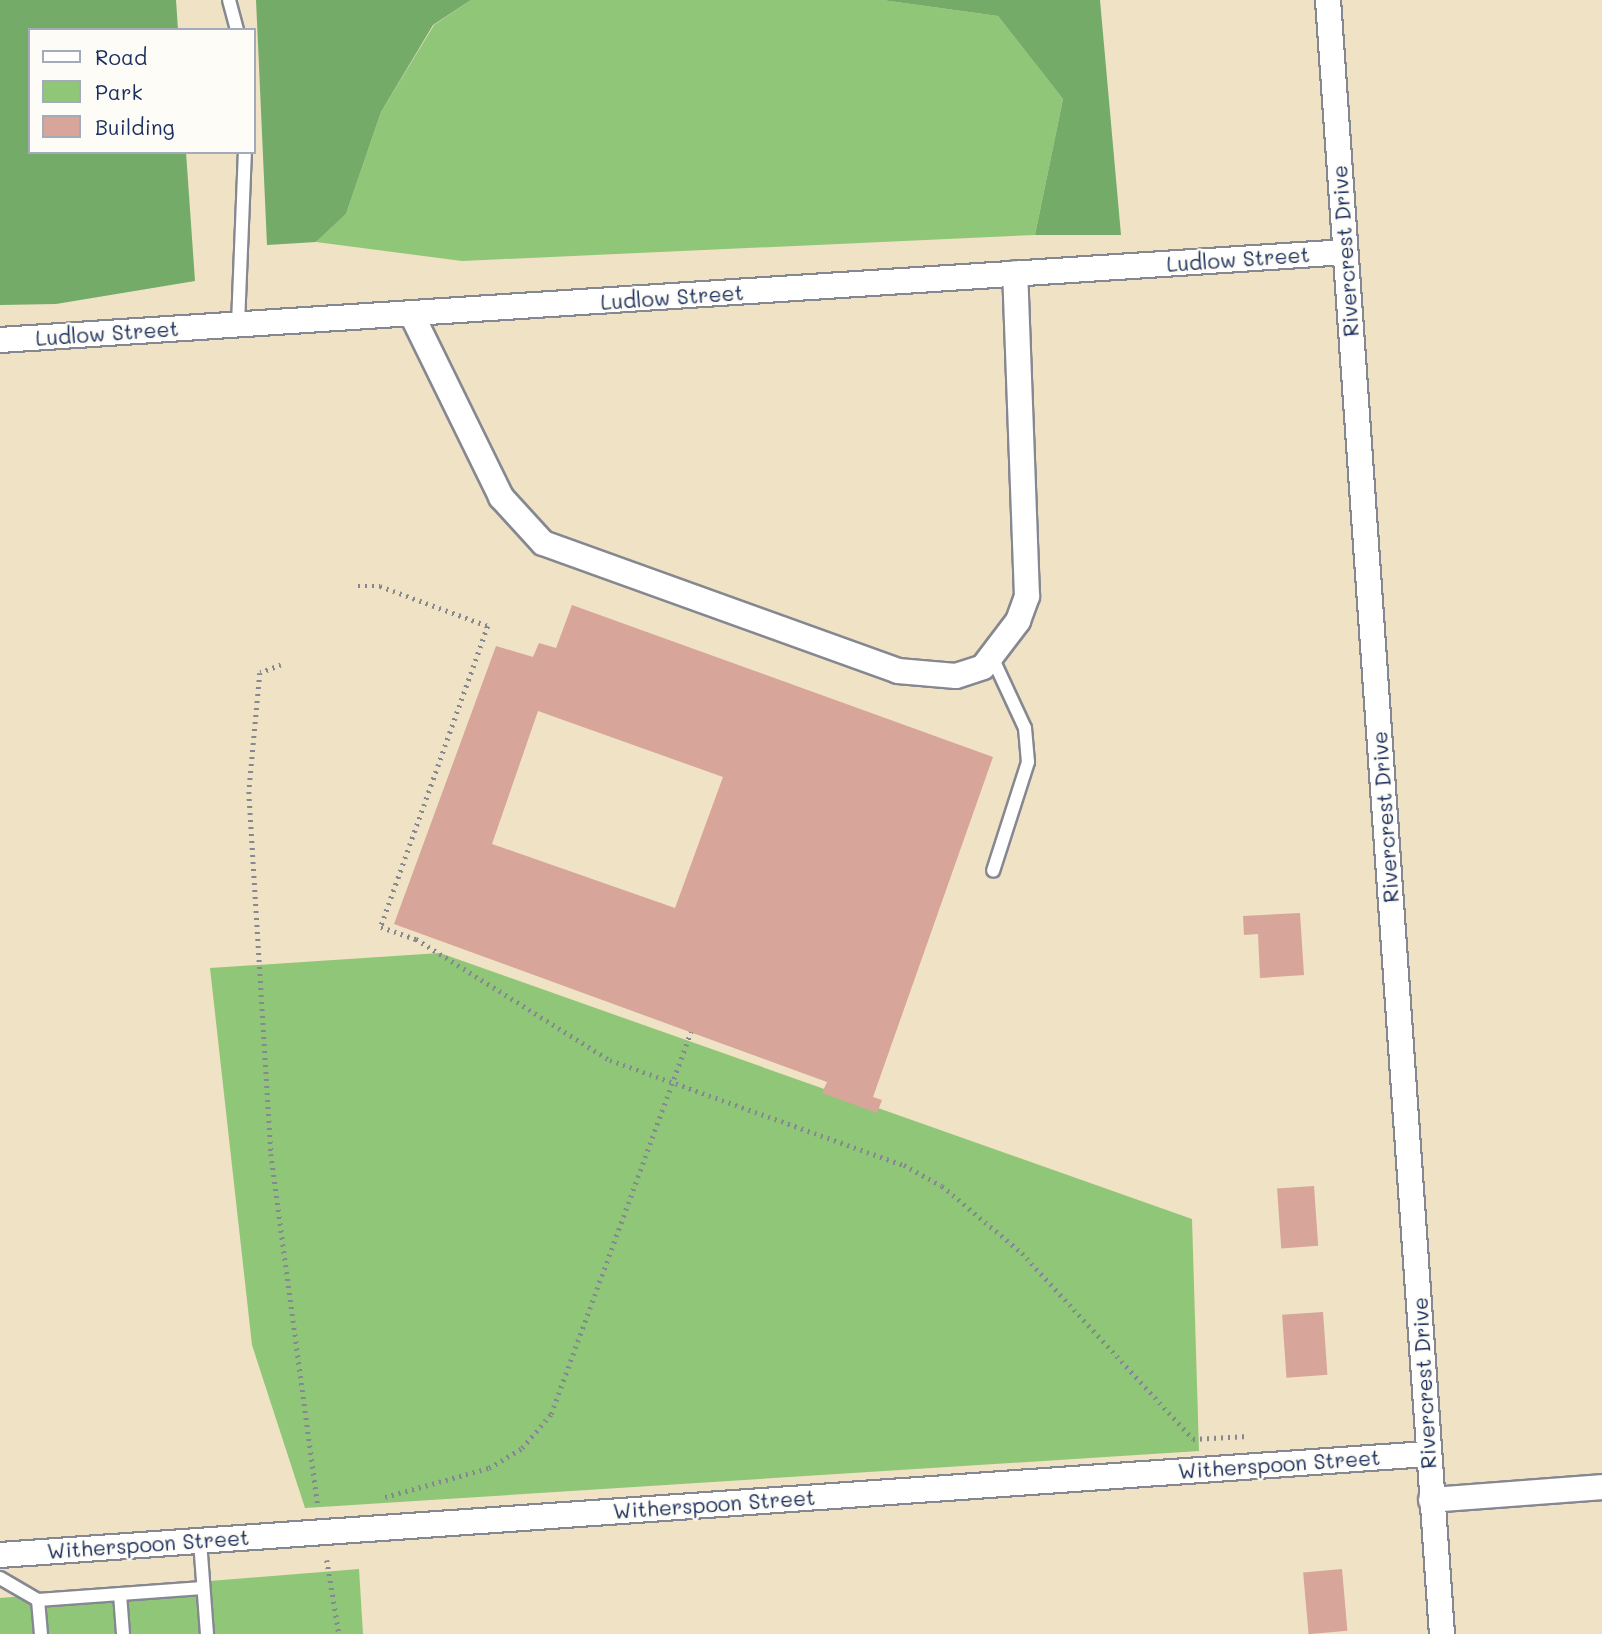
<!DOCTYPE html>
<style>
body{margin:0}
#map{position:relative;width:1602px;height:1634px;overflow:hidden;background:#f0e2c4;font-family:Mali,sans-serif}
div>[style]{position:absolute}
[style*='--x']{left:calc(var(--x)*1px);top:calc(var(--y)*1px);width:calc(var(--w)*1px);rotate:calc(var(--a)*1deg)}
.green>*{inset:0;background:#90c678}
.forest>*{inset:0;background:#74ab68}
.building>*{inset:0;background:#d7a59a;transform-origin:0 0}
.path>*{height:4.5px;margin-top:-2.25px;transform-origin:0;background:repeating-linear-gradient(90deg,#868891 0 2px,transparent 0 7px)}
.roads{filter:drop-shadow(2px 0 #868891) drop-shadow(-2px 0 #868891) drop-shadow(0 2px #868891) drop-shadow(0 -2px #868891)}
.lane>*{height:12px;margin:-6px;padding:0 6px;transform-origin:6px;border-radius:6px;background:#fff}
.street>*{height:24px;margin:-12px;padding:0 12px;transform-origin:12px;border-radius:12px;background:#fff}
span{translate:-50% -50%;white-space:nowrap;text-align:center;line-height:1.15;-webkit-text-stroke:5px #fdfcf7;paint-order:stroke}
.street-label{font-size:21px;color:#1b2f5e}
.legend{position:absolute;left:28px;top:28px;width:228px;height:126px;box-sizing:border-box;background:#fdfcf7;border:2px solid #a3aaba;margin:0;padding:9px 12px;list-style:none;font-size:21px;color:#1b2f5e}
.legend li{display:flex;align-items:center;gap:14px;height:35px}
.legend b{width:35px;border:2px solid #a3aaba}
</style>
<div id="map">
<div class="green">
<div style="clip-path:polygon(471px 0,882px 0,998px 16px,1063px 99px,1035px 235px,462px 261px,316px 242px,346px 214px,381px 112px,434px 25px)"></div>
<div style="clip-path:polygon(440px 953px,1192px 1219px,1199px 1451px,305px 1508px,252px 1345px,210px 968px)"></div>
<div style="clip-path:polygon(359px 1569px,363px 1634px,0 1634px,0 1598px)"></div>
</div>
<div class="forest">
<div style="clip-path:polygon(0 0,176px 0,178px 30px,30px 30px,30px 152px,186px 152px,195px 281px,56px 304px,0 305px)"></div>
<div style="clip-path:polygon(256px 0,471px 0,433px 25px,381px 112px,346px 214px,316px 242px,267px 245px)"></div>
<div style="clip-path:polygon(882px 0,1100px 0,1121px 235px,1035px 235px,1063px 99px,998px 16px)"></div>
</div>
<div class="building">
<div style="clip-path:polygon(evenodd,572px 605px,993px 757px,873px 1097px,882px 1100px,877px 1113px,822px 1093px,827px 1082px,394px 924px,496px 646px,533px 657px,539px 643px,556px 648px,572px 605px,538px 711px,723px 777px,675px 908px,492px 844px,538px 711px)"></div>
<div style="clip-path:polygon(1300px 913px,1304px 975px,1260px 978px,1258px 934px,1244px 935px,1243px 916px)"></div>
<div style="left:1314px;top:1186px;width:60px;height:37px;rotate:86deg"></div>
<div style="left:1323px;top:1312px;width:63px;height:41px;rotate:86deg"></div>
<div style="left:1342px;top:1569px;width:62px;height:39px;rotate:85deg"></div>
</div>
<div class="path">
<div style="--x:358;--y:586;--w:22;--a:0"></div>
<div style="--x:380;--y:586;--w:115;--a:20.3"></div>
<div style="--x:488;--y:626;--w:319;--a:109.6"></div>
<div style="--x:381;--y:927;--w:37;--a:19"></div>
<div style="--x:416;--y:939;--w:229;--a:32"></div>
<div style="--x:610;--y:1060;--w:312;--a:19.7"></div>
<div style="--x:904;--y:1165;--w:43;--a:28.9"></div>
<div style="--x:942;--y:1186;--w:104;--a:39.9"></div>
<div style="--x:1022;--y:1253;--w:253;--a:47.4"></div>
<div style="--x:1193;--y:1439;--w:55;--a:-3.1"></div>
<div style="--x:281;--y:665;--w:22;--a:159"></div>
<div style="--x:260;--y:673;--w:120;--a:95.3"></div>
<div style="--x:249;--y:792;--w:363;--a:86.5"></div>
<div style="--x:271;--y:1154;--w:356;--a:82.4"></div>
<div style="--x:385;--y:1497;--w:108;--a:-15.6"></div>
<div style="--x:489;--y:1468;--w:39;--a:-31"></div>
<div style="--x:522;--y:1448;--w:45;--a:-49.5"></div>
<div style="--x:551;--y:1414;--w:407;--a:-69.9"></div>
<div style="--x:327;--y:1560;--w:75;--a:80.8"></div>
</div>
<div class="roads">
<div class="lane">
<div style="--x:229;--y:0;--w:31;--a:75"></div>
<div style="--x:238;--y:324;--w:172;--a:-87.7"></div>
<div style="--x:992;--y:657;--w:78;--a:65.1"></div>
<div style="--x:1025;--y:728;--w:34;--a:85"></div>
<div style="--x:1028;--y:762;--w:114;--a:107.8"></div>
<div style="--x:200;--y:1541;--w:93;--a:85.7"></div>
<div style="--x:0;--y:1578;--w:44;--a:30.1"></div>
<div style="--x:38;--y:1600;--w:165;--a:-4.2"></div>
<div style="--x:120;--y:1594;--w:40;--a:85.7"></div>
<div style="--x:38;--y:1600;--w:34;--a:85"></div>
</div>
<div class="street">
<div style="--x:1328;--y:0;--w:1638;--a:86.01"></div>
<div style="--x:412;--y:315;--w:203;--a:63.9"></div>
<div style="--x:501;--y:497;--w:62;--a:47.6"></div>
<div style="--x:543;--y:543;--w:377;--a:19.8"></div>
<div style="--x:898;--y:671;--w:58;--a:4.9"></div>
<div style="--x:956;--y:676;--w:28;--a:-18"></div>
<div style="--x:983;--y:667;--w:58;--a:-52.7"></div>
<div style="--x:1018;--y:621;--w:27;--a:-70"></div>
<div style="--x:1027;--y:596;--w:323;--a:-92.1"></div>
<div style="--x:0;--y:340;--w:1348;--a:-3.74"></div>
<div style="--x:1431;--y:1500;--w:171;--a:-4.3"></div>
<div style="--x:0;--y:1555;--w:1432;--a:-4.05"></div>
</div>
</div>
<div class="street-label">
<span style="left:1345px;top:251px;rotate:-94deg">Rivercrest Drive</span>
<span style="left:1238px;top:259px;rotate:-4deg">Ludlow Street</span>
<span style="left:672px;top:297px;rotate:-4deg">Ludlow Street</span>
<span style="left:107px;top:333px;rotate:-4deg">Ludlow Street</span>
<span style="left:1385px;top:817px;rotate:-94deg">Rivercrest Drive</span>
<span style="left:1424px;top:1383px;rotate:-93deg">Rivercrest Drive</span>
<span style="left:1279px;top:1464px;rotate:-4deg">Witherspoon Street</span>
<span style="left:714px;top:1504px;rotate:-4deg">Witherspoon Street</span>
<span style="left:148px;top:1544px;rotate:-4deg">Witherspoon Street</span>
</div>
<ul class="legend">
<li><b style="height:9px;background:#fff"></b>Road</li>
<li><b style="height:19px;background:#90c678"></b>Park</li>
<li><b style="height:19px;background:#d7a59a"></b>Building</li>
</ul>
</div>
